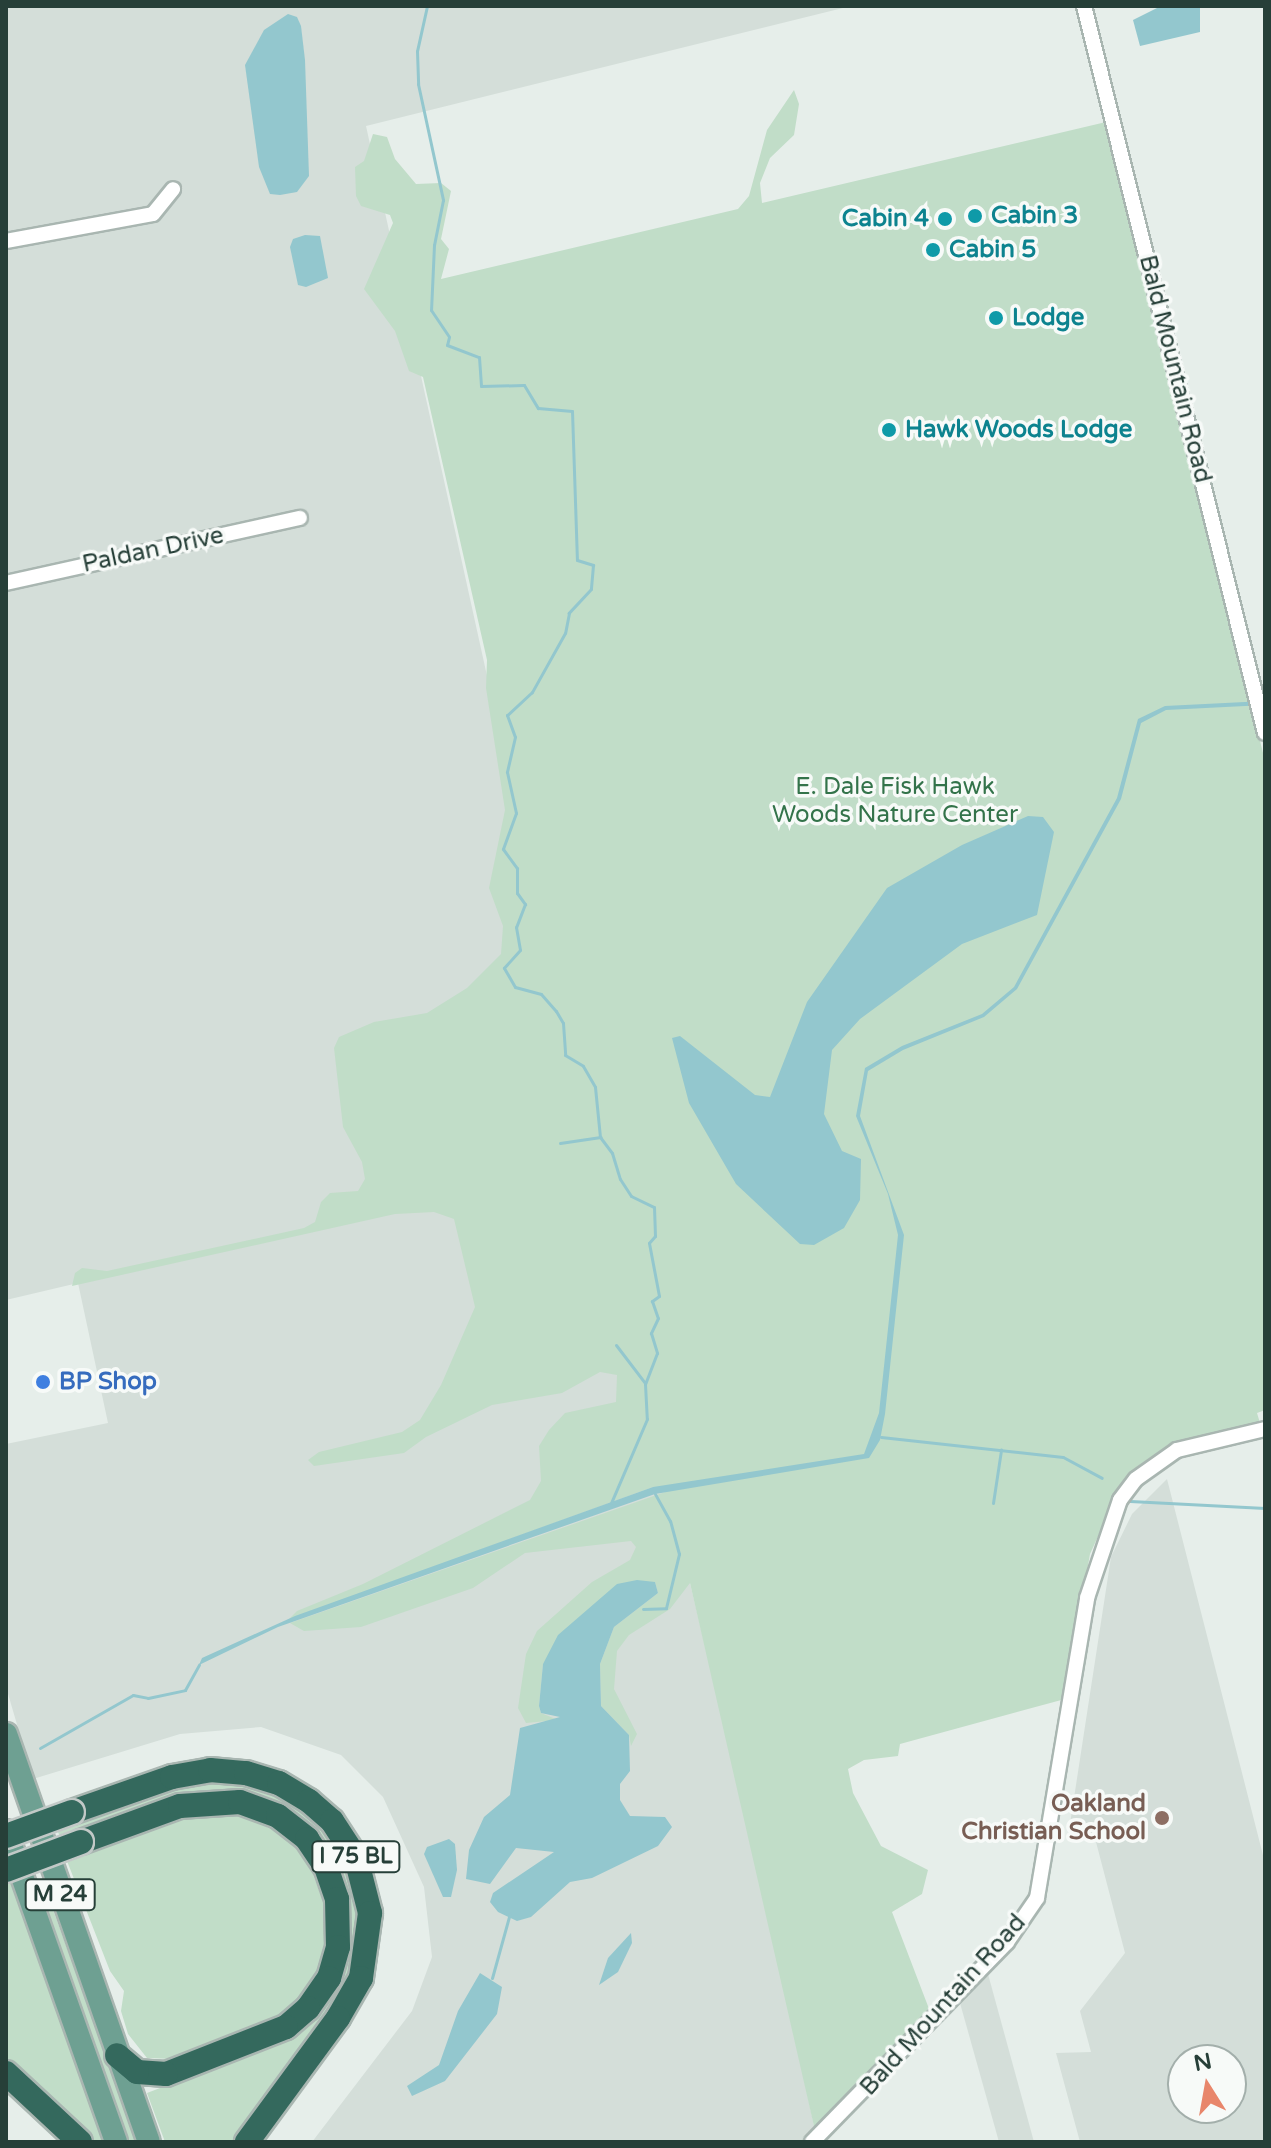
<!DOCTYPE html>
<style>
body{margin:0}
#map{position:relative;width:1271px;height:2148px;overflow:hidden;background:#e6eeea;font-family:"Varela Round",sans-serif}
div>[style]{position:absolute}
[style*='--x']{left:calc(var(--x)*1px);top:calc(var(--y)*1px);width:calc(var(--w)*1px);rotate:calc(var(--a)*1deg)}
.built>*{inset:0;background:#d4ded9}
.green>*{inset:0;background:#c1ddc8}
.water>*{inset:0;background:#93c7ce}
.stream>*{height:3px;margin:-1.5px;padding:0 1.5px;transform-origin:1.5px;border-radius:1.5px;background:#93c7ce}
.roads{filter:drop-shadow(2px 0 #a9b6b1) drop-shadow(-2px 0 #a9b6b1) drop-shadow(0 2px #a9b6b1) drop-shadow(0 -2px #a9b6b1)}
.minor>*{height:14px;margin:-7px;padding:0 7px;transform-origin:7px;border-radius:7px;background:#fff}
.primary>*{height:22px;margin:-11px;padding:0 11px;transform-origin:11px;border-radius:11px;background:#6ea092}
.motorway>*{height:24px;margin:-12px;padding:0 12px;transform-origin:12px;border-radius:12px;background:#34695d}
.bridges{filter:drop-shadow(2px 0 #c2c9c7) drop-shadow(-2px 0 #c2c9c7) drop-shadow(0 2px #c2c9c7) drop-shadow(0 -2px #c2c9c7)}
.motorway-bridge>*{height:24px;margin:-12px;padding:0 12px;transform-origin:12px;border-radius:12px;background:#34695d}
.dots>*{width:22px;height:22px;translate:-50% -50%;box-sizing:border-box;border:4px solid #f7faf8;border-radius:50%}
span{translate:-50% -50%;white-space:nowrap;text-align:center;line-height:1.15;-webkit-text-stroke:7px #f7faf8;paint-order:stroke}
.shield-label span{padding:2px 6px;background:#f7faf8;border:2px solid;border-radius:6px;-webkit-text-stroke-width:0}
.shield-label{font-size:22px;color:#263f38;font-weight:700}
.culture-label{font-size:24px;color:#0d838f;font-weight:700}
.left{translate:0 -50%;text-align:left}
.right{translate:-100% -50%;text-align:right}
.street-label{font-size:24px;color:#263f38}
.park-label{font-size:24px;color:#33734a}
.shop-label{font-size:24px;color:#366cbe;font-weight:700}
.education-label{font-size:24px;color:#785e54;font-weight:700}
.frame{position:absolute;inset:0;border:8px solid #263f38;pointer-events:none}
.north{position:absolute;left:1167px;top:2044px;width:80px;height:80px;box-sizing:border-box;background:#f7faf8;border:2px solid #a3afab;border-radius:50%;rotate:349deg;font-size:22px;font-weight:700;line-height:32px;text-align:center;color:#263f38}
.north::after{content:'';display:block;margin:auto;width:28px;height:36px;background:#e8866b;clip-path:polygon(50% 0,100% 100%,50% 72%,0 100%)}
</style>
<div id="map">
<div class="built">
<div style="clip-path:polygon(6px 6px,851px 6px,366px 126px,645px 1394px,765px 1898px,816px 2135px,806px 2142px,312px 2142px,412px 2011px,432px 1957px,424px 1887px,383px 1797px,341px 1755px,261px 1727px,180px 1734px,33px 1779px,6px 1687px,6px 1444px,108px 1423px,78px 1283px,6px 1300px)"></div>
<div style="clip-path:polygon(evenodd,1167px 1479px,1265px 1863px,1265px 2142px,1080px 2142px,1056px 2053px,1091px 2052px,1080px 2011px,1125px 1953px,1096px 1842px,1068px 1837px,1111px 1557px,1132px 1514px,1167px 1479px,1183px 2060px,1231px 2060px,1231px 2108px,1183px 2108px,1183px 2060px)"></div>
<div style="clip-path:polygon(988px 1974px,1034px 2142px,999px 2142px,960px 2003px)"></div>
</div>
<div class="green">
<div style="clip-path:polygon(794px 90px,799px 104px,794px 135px,770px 158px,760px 183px,762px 203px,1106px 122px,1265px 761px,1265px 1410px,1257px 1413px,1260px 1423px,1169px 1446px,1120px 1488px,1090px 1554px,1065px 1699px,900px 1744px,898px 1756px,864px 1760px,848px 1769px,853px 1793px,881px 1846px,928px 1870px,922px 1894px,892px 1912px,931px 2014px,816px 2135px,690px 1583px,670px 1609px,629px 1635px,617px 1651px,614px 1689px,637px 1734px,631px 1746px,629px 1735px,601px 1706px,600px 1664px,614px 1627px,658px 1593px,655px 1582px,543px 1664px,539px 1706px,541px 1713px,558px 1720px,526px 1723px,518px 1708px,526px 1654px,537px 1631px,592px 1582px,630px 1560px,636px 1547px,631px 1541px,525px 1553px,473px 1588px,361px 1627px,304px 1631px,290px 1623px,668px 1491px,653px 1487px,288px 1620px,297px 1611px,363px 1584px,530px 1500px,541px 1481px,539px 1446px,549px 1430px,565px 1413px,616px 1402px,617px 1375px,600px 1372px,562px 1393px,492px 1405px,426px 1437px,404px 1453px,314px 1466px,308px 1460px,319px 1452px,402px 1432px,420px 1420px,441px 1385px,475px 1307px,454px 1219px,434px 1212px,395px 1214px,72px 1286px,75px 1273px,82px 1268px,107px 1271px,304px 1228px,315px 1222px,321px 1202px,330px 1193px,358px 1191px,365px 1179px,362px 1162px,343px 1127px,334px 1048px,339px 1037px,374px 1022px,427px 1013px,467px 988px,501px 954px,503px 926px,489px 888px,505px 810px,486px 688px,487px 660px,423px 377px,409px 371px,395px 331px,364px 289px,393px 223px,390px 215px,361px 206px,356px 196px,355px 167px,364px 161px,373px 134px,387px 137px,395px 159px,416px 184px,441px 183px,451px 191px,441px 239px,449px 249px,441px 279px,738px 209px,749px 196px,767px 130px)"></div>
<div style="clip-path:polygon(205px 1778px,278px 1791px,333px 1835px,363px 1902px,356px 1974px,240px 2142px,165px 2142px,147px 2093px,282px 2041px,349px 1942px,342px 1879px,231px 1791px,177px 1796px,60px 1837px,56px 1827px)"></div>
<div style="clip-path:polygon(232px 1812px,281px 1833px,308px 1861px,328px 1914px,322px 1962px,298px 2001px,272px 2021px,173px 2059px,147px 2058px,128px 2034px,121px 2011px,124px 1991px,110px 1971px,67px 1861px,180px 1819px)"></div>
<div style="clip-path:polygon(12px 1881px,105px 2142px,89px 2142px,6px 2064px,6px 1883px)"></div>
<div style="clip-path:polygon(44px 1885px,138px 2142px,126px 2142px,36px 1888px)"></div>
</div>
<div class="water">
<div style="clip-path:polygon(1161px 6px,1200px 6px,1200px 32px,1140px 46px,1133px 20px)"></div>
<div style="clip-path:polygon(288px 14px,297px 17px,301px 26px,305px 60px,309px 176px,297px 192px,280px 195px,270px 194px,259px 167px,245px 65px,264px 30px)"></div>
<div style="clip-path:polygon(305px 235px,320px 236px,328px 278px,306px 287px,298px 285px,290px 247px,293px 239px)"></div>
<div style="clip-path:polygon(1265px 701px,1265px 705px,1166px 710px,1141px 723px,1121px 799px,1017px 989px,984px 1017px,903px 1050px,868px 1071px,860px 1116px,904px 1235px,885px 1414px,880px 1440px,869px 1458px,655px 1494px,278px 1627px,199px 1665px,202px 1658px,295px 1616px,653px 1487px,864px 1454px,879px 1413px,898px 1235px,888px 1194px,856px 1116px,865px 1068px,902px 1046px,982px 1014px,1014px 987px,1117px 798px,1138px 719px,1165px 706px)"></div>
<div style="clip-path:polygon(1028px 816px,1043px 817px,1054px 832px,1037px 915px,962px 944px,860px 1019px,832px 1050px,824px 1114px,842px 1151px,861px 1159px,860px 1200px,844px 1228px,814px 1245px,800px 1244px,736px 1184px,689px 1103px,672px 1038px,680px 1036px,755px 1095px,770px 1097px,807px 1002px,887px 888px,962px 845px)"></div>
<div style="clip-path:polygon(637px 1580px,655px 1582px,658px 1593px,614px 1627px,600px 1664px,601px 1706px,629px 1735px,630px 1771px,620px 1784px,620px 1800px,630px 1816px,665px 1817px,672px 1827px,658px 1846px,592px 1878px,570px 1882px,531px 1917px,517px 1921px,498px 1912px,490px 1902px,493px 1893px,554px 1852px,516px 1848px,490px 1884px,466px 1879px,469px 1850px,484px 1817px,510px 1795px,520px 1728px,560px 1717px,541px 1713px,539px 1706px,543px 1664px,558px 1635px,617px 1584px)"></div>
<div style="clip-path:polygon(449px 1839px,455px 1844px,457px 1870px,451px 1897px,443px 1897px,424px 1854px,427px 1847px)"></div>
<div style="clip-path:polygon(631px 1933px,632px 1943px,618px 1972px,599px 1985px,608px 1958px)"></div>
<div style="clip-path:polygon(480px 1973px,502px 1987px,497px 2014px,445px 2081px,412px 2096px,407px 2086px,439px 2065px,458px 2011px)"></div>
</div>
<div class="stream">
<div style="--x:427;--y:6;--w:46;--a:102.5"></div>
<div style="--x:417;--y:51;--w:33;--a:88"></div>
<div style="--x:418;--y:84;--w:119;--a:77.8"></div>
<div style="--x:443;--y:200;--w:46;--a:101.3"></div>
<div style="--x:434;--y:245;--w:65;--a:92.6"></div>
<div style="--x:431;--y:310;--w:32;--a:56"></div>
<div style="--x:449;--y:337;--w:8;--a:104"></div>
<div style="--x:447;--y:345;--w:34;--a:21"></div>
<div style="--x:479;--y:357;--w:29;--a:86"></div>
<div style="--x:481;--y:386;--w:43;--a:-1.3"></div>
<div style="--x:524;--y:385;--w:27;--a:59"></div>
<div style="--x:538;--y:408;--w:34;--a:5"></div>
<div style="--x:572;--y:411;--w:149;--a:88.1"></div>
<div style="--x:577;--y:560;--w:17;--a:17"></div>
<div style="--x:593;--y:565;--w:24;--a:95"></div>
<div style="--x:591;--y:589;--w:33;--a:133"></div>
<div style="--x:569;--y:613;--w:20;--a:101"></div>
<div style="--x:565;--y:633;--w:68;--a:119.2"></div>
<div style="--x:532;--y:692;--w:34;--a:137"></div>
<div style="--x:507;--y:715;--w:23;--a:70"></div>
<div style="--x:515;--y:737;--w:36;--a:103"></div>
<div style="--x:507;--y:772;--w:42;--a:77.6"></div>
<div style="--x:516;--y:813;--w:38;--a:110"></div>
<div style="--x:503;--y:849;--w:24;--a:54"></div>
<div style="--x:517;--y:868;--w:25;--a:90"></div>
<div style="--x:517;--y:893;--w:14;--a:54"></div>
<div style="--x:525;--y:904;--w:25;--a:111"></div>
<div style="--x:516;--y:927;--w:23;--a:80"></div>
<div style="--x:520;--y:950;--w:24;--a:132"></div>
<div style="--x:504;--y:968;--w:22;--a:60"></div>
<div style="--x:515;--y:987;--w:27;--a:15"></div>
<div style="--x:541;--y:994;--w:23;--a:49"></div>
<div style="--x:556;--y:1011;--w:14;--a:60"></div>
<div style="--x:563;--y:1023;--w:32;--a:86"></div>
<div style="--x:565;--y:1055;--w:21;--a:31"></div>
<div style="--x:583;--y:1066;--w:24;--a:60"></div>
<div style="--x:595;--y:1087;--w:50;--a:84.3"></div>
<div style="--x:600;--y:1137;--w:20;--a:53"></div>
<div style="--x:612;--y:1153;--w:27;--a:73"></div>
<div style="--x:620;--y:1179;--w:20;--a:57"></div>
<div style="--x:631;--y:1196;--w:25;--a:26"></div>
<div style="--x:654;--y:1207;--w:29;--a:88"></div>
<div style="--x:655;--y:1236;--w:9;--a:131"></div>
<div style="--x:649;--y:1243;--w:54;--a:79.3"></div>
<div style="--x:659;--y:1296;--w:9;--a:144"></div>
<div style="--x:652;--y:1301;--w:18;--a:71"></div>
<div style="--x:658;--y:1318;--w:17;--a:115"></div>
<div style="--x:651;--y:1333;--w:21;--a:73"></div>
<div style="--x:657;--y:1353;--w:33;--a:111"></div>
<div style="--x:645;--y:1384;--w:35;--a:87"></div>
<div style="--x:647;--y:1419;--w:91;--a:113.2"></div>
<div style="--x:560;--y:1143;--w:41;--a:-8.3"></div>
<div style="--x:616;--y:1345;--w:48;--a:52.7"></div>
<div style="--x:881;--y:1437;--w:183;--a:6.3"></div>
<div style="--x:1063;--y:1457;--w:44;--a:28.3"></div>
<div style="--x:1130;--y:1501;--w:135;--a:3"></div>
<div style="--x:993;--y:1503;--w:54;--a:-81.4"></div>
<div style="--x:643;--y:1609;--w:23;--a:-2"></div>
<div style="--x:666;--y:1608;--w:56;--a:-76.5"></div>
<div style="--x:679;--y:1554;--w:34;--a:-105"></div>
<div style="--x:670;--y:1521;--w:31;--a:-119"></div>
<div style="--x:40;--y:1748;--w:107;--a:-29.7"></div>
<div style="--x:133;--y:1695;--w:15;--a:11"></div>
<div style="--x:148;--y:1698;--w:38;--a:-12"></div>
<div style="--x:185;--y:1690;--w:29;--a:-61"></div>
<div style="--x:492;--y:1978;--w:67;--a:-74.5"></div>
</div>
<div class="roads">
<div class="minor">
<div style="--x:1084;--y:6;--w:749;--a:76.02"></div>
<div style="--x:6;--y:241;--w:149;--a:-10.4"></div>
<div style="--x:153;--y:214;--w:32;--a:-51"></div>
<div style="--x:6;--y:583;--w:301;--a:-12.5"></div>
<div style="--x:812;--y:2142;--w:279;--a:-45.7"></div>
<div style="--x:1007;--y:1942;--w:53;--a:-55.7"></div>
<div style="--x:1037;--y:1898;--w:304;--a:-80.5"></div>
<div style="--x:1087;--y:1598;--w:103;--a:-71.4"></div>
<div style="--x:1120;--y:1500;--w:26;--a:-53"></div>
<div style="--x:1136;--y:1479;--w:50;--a:-35.3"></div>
<div style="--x:1177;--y:1450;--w:90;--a:-13.4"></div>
</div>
<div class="primary">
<div style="--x:6;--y:1734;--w:432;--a:70.7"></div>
<div style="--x:6;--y:1831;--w:330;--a:70.5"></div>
</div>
<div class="motorway">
<div style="--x:72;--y:1812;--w:106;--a:-19.3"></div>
<div style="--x:172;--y:1777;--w:39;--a:-10"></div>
<div style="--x:210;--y:1770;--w:36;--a:5"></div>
<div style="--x:246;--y:1773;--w:34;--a:17"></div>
<div style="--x:279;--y:1783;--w:35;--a:31"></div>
<div style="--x:309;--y:1801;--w:30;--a:41"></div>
<div style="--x:332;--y:1821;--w:44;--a:57"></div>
<div style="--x:356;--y:1858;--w:57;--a:75.7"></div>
<div style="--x:370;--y:1913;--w:66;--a:97.9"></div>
<div style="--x:361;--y:1978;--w:46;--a:119.9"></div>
<div style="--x:338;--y:2018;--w:154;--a:126.3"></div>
<div style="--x:81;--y:1842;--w:105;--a:-20"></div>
<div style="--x:180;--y:1806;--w:60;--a:-3.8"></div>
<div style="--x:240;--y:1802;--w:40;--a:20.2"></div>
<div style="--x:278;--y:1816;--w:37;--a:38"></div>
<div style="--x:307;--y:1839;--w:34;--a:56"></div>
<div style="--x:326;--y:1867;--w:34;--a:71"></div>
<div style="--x:337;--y:1899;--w:48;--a:88.8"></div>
<div style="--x:338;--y:1947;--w:32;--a:106"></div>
<div style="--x:329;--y:1978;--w:37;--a:125"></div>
<div style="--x:308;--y:2008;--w:29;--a:139"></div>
<div style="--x:286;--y:2027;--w:129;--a:158.6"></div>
<div style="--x:166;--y:2074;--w:29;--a:-176"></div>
<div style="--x:137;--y:2072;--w:26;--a:-140"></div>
<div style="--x:6;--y:2073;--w:101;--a:43"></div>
</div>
</div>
<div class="bridges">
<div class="motorway-bridge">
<div style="--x:6;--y:1836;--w:70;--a:-20"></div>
<div style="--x:6;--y:1870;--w:80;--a:-20.5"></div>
</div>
</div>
<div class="dots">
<div style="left:975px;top:216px;background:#0f9aa8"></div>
<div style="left:945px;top:219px;background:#0f9aa8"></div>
<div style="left:933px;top:250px;background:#0f9aa8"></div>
<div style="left:996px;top:318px;background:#0f9aa8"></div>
<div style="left:889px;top:430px;background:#0f9aa8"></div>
<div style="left:43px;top:1382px;background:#3f7fe0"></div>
<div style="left:1162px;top:1818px;background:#8d6e63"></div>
</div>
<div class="shield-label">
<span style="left:356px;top:1857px">I 75 BL</span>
<span style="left:60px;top:1895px">M 24</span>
</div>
<div class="culture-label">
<span class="left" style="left:991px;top:216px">Cabin 3</span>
<span class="right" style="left:929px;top:219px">Cabin 4</span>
<span class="left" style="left:949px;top:250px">Cabin 5</span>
<span class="left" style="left:1012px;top:318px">Lodge</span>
<span class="left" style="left:905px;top:430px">Hawk Woods Lodge</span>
</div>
<div class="street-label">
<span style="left:1175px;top:369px;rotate:76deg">Bald Mountain Road</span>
<span style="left:153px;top:550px;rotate:-12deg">Paldan Drive</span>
<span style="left:943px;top:2005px;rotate:-48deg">Bald Mountain Road</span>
</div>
<div class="park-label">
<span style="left:895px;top:801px">E. Dale Fisk Hawk<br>Woods Nature Center</span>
</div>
<div class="shop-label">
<span class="left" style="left:59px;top:1382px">BP Shop</span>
</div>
<div class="education-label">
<span class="right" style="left:1146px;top:1818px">Oakland<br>Christian School</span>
</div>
<div class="frame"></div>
<div class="north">N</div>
</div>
